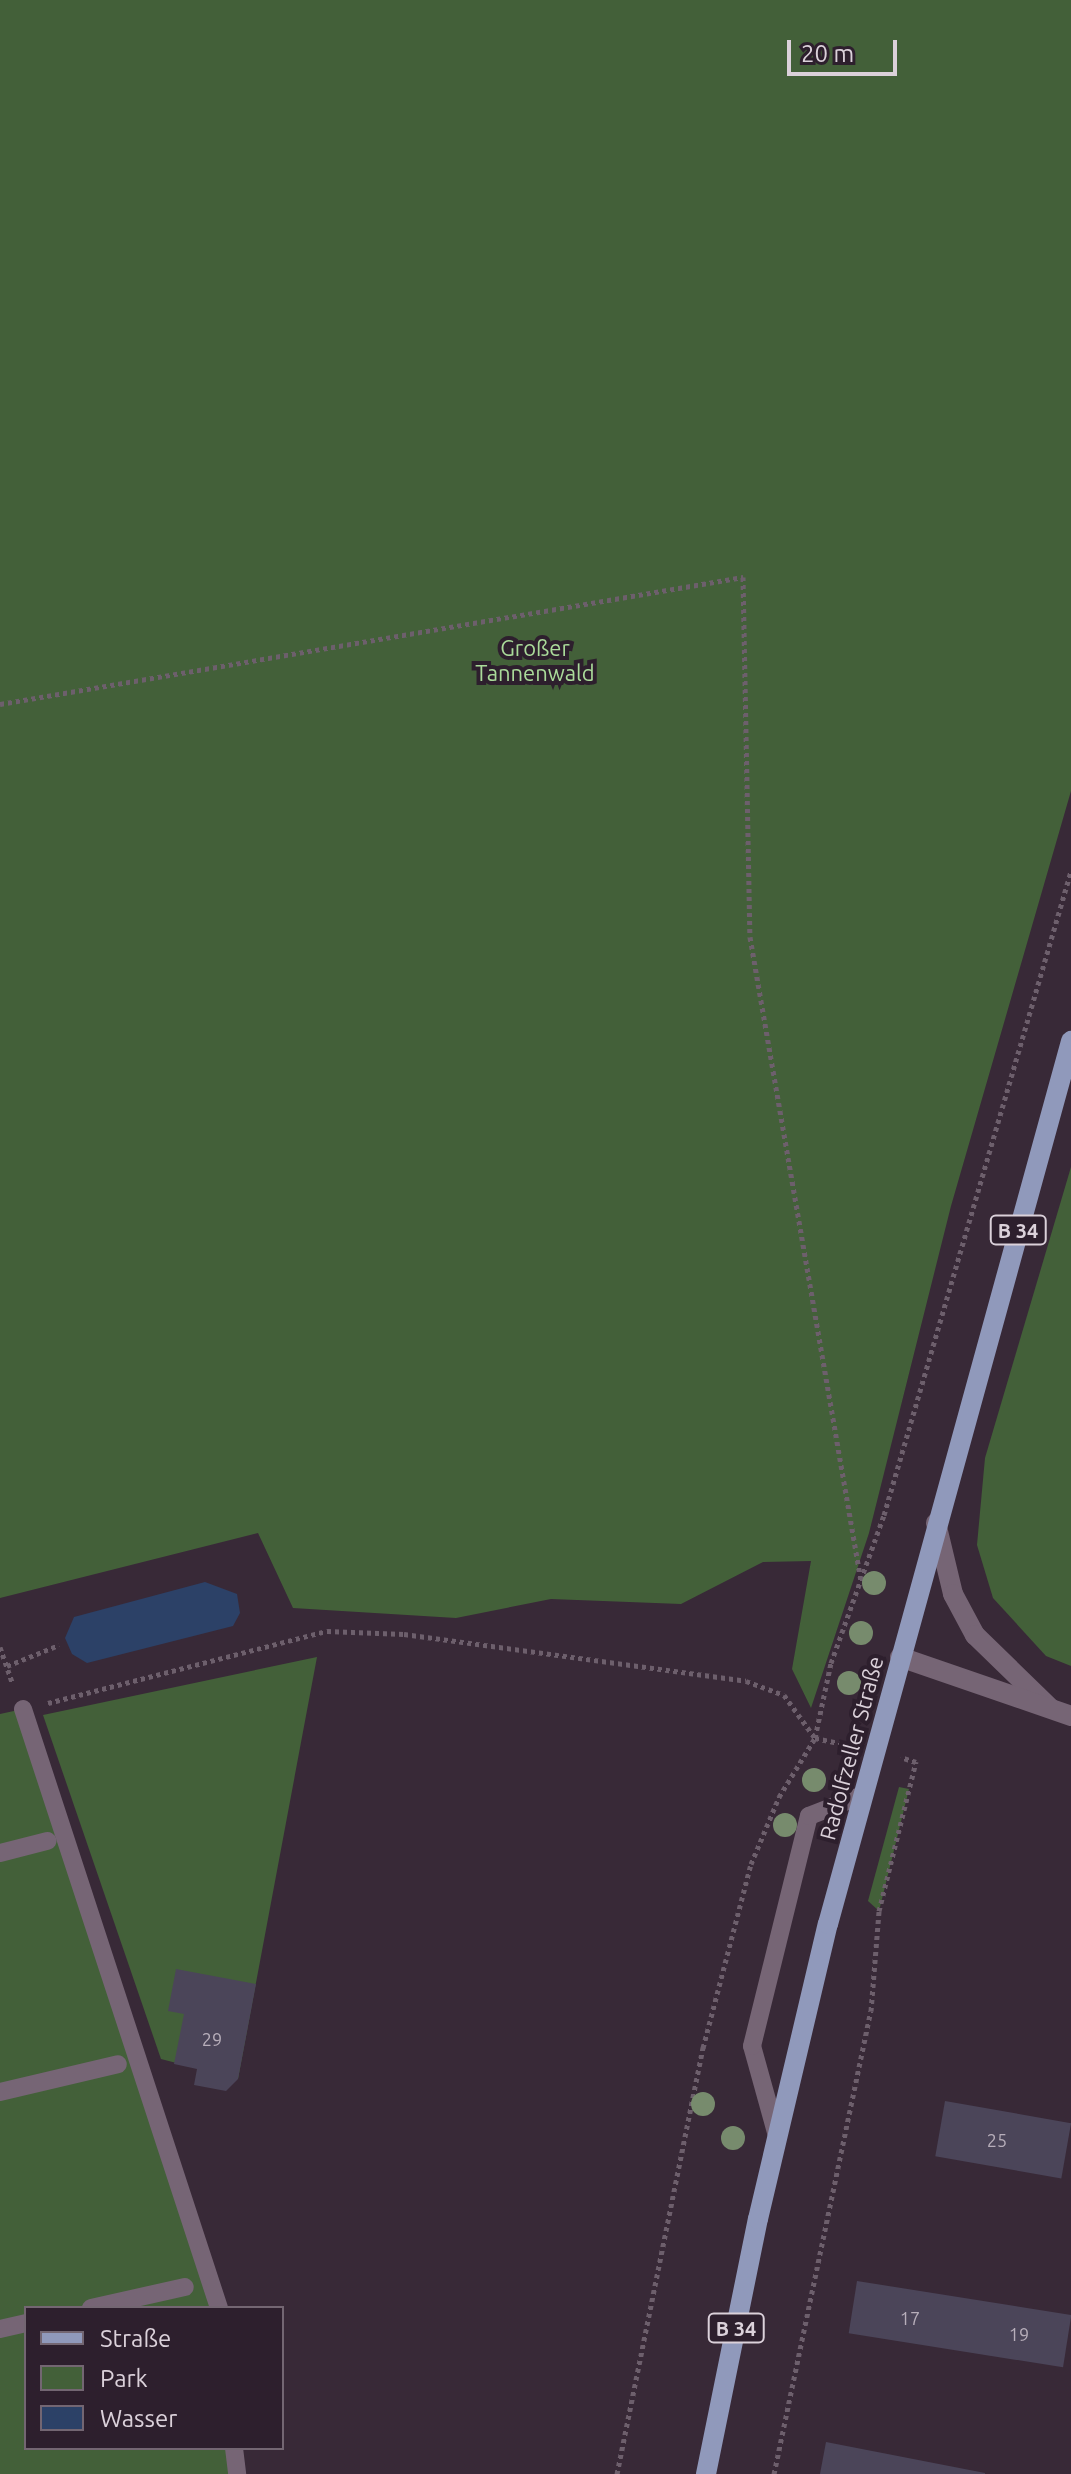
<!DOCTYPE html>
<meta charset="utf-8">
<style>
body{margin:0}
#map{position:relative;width:1071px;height:2474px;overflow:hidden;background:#382937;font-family:Ubuntu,sans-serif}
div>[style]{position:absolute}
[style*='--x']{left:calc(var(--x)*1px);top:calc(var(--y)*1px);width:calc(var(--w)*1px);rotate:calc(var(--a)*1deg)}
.green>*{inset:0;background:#436039}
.water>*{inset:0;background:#2c4167}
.building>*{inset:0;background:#4b4559;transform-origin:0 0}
.path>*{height:5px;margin-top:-2.5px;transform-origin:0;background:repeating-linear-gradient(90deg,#6d5f6c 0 4px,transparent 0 8px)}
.lane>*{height:18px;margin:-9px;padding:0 9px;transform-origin:9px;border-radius:9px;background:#766575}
.secondary>*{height:20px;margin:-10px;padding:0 10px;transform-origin:10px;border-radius:10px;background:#766575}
.primary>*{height:20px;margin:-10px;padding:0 10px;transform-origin:10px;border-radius:10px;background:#9099bb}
.trees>*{width:24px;height:24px;margin:-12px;border-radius:50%;background:#778b6d}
span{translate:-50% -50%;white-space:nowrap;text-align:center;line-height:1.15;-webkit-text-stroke:8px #2d1f2d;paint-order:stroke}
.number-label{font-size:18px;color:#b7aeba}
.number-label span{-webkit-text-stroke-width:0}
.shield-label span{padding:2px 6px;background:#2d1f2d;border:2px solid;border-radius:6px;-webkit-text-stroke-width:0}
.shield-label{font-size:20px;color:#dbd1da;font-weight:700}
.park-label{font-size:22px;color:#aadb9a}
.street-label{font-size:22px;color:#dbd1da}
.legend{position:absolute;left:24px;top:2306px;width:260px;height:144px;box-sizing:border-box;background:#2d1f2d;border:2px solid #736672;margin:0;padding:10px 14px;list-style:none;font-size:24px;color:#dbd1da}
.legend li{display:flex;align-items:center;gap:16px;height:40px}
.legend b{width:40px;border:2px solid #736672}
.scale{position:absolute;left:787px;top:40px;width:110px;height:36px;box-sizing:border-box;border:4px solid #dbd1da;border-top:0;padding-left:10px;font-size:24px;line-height:28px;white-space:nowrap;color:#dbd1da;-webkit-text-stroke:6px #2d1f2d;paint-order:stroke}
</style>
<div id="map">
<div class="green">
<div style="clip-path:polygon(0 0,1071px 0,1071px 791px,951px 1206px,869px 1533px,811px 1708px,792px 1669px,811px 1561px,763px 1562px,681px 1604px,551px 1599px,456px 1618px,293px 1608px,258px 1533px,0 1598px)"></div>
<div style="clip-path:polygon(1071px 1167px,1071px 1666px,1046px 1656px,993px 1598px,977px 1545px,985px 1458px)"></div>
<div style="clip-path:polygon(317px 1657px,238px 2079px,161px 2059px,43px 1715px)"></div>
<div style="clip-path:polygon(23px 1709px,219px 2308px,26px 2308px,26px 2448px,237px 2448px,240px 2474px,0 2474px,0 1714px)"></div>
<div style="clip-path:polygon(899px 1787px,909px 1789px,879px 1911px,868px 1901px)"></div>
</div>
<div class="water">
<div style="clip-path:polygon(205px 1582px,237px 1594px,240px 1613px,233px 1626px,87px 1663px,72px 1654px,65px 1638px,74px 1617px)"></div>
</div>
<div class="building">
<div style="clip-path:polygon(176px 1969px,256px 1984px,238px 2079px,226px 2091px,194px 2085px,197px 2069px,174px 2064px,184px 2014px,168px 2011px)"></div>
<div style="left:945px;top:2101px;width:128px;height:56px;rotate:10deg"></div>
<div style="left:857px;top:2281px;width:217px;height:53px;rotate:9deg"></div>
<div style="clip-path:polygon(826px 2442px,985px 2473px,985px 2474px,820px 2474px)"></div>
</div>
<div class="path">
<div style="--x:0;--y:704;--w:754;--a:-9.7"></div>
<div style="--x:743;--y:577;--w:360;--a:88.9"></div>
<div style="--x:750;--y:937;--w:653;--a:80.22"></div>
<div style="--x:0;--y:1647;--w:39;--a:71"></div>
<div style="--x:7;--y:1666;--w:56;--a:-22"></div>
<div style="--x:48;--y:1703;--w:288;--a:-14.5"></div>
<div style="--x:327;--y:1631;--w:77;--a:2.2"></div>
<div style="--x:404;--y:1634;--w:345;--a:7.8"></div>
<div style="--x:746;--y:1681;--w:40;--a:20.2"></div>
<div style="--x:784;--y:1695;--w:53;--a:54.2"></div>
<div style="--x:815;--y:1738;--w:34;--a:12"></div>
<div style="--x:617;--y:2474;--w:435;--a:-78.6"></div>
<div style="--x:703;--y:2048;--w:190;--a:-75.4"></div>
<div style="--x:751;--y:1864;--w:73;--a:-67.3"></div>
<div style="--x:779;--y:1797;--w:69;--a:-58.6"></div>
<div style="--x:815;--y:1738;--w:77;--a:-78"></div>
<div style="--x:831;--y:1663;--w:157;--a:-70.3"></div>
<div style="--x:884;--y:1515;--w:671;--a:-73.81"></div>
<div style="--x:774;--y:2474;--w:473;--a:-78.2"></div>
<div style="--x:871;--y:2011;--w:100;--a:-85.4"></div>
<div style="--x:879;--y:1911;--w:154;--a:-76.1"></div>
<div style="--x:916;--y:1762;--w:16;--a:-162"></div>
</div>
<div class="lane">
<div style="--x:23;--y:1709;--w:630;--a:71.88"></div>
<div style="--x:0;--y:1853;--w:49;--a:-14.3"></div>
<div style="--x:0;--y:2092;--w:121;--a:-13.3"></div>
<div style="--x:777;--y:2136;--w:93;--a:-105.5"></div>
<div style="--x:752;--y:2046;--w:237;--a:-76.1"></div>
<div style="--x:809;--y:1816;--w:58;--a:-21.3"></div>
<div style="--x:91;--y:2308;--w:96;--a:-12.6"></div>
<div style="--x:0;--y:2329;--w:27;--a:-13"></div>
<div style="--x:234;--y:2448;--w:26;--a:83"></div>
</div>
<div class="secondary">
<div style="--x:936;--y:1523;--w:73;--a:76.5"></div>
<div style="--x:953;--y:1594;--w:47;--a:61.8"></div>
<div style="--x:975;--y:1635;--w:105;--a:44.2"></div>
<div style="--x:900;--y:1657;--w:181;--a:19"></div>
</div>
<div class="primary">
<div style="--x:706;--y:2474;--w:260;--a:-78.5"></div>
<div style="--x:758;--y:2219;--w:303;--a:-76.7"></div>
<div style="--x:828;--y:1924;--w:916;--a:-74.61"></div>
</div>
<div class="trees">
<div style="left:874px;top:1583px"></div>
<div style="left:861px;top:1633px"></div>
<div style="left:849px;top:1683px"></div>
<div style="left:814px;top:1780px"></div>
<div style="left:785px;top:1825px"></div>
<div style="left:703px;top:2104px"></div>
<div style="left:733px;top:2138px"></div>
</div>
<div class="number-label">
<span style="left:212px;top:2039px">29</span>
<span style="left:997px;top:2140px">25</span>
<span style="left:910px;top:2318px">17</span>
<span style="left:1019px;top:2334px">19</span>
</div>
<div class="shield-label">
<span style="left:1018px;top:1230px">B 34</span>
<span style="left:736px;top:2328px">B 34</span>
</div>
<div class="park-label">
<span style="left:535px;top:660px">Großer<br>Tannenwald</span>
</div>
<div class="street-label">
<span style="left:851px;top:1748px;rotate:-75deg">Radolfzeller Straße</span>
</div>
<ul class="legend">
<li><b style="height:10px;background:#9099bb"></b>Straße</li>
<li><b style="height:22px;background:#436039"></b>Park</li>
<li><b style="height:22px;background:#2c4167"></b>Wasser</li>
</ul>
<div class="scale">20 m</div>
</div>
